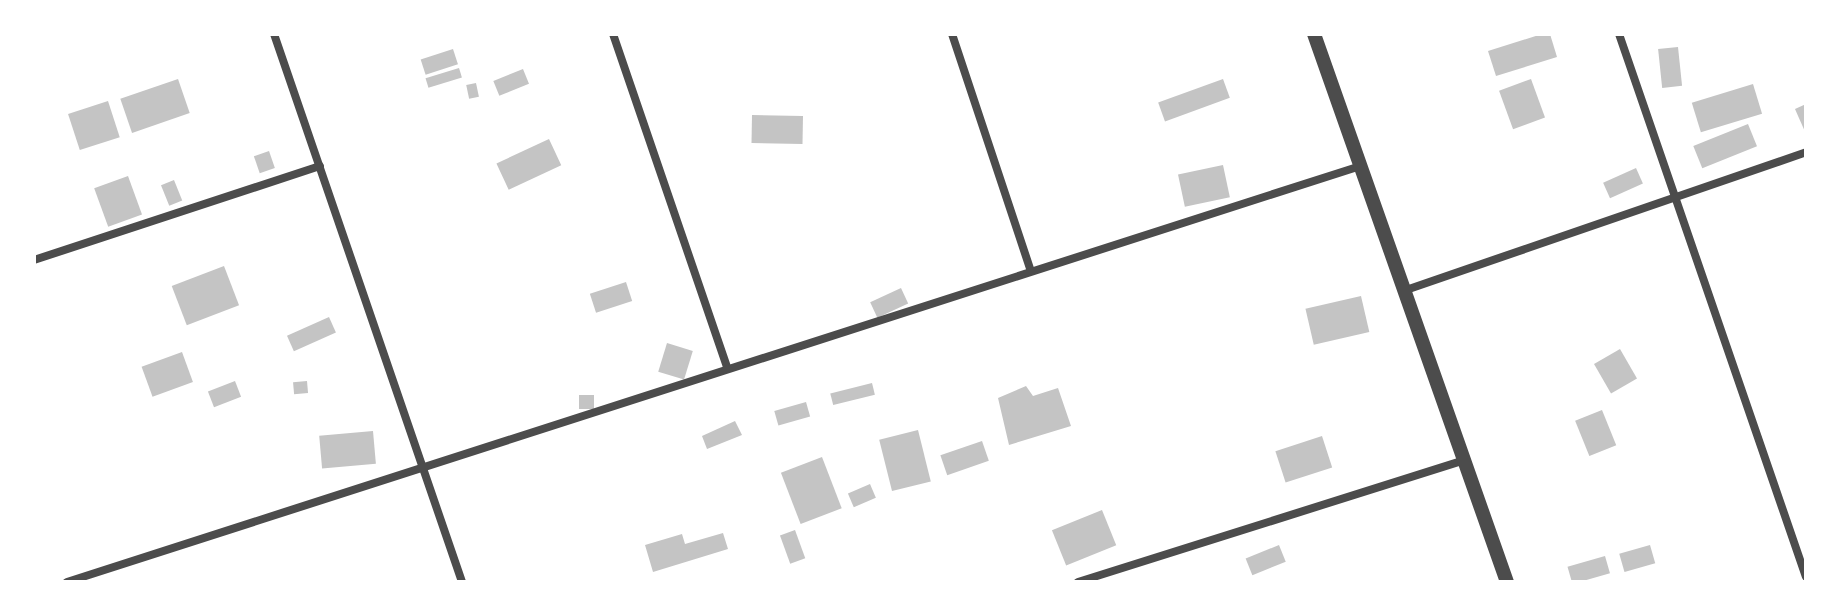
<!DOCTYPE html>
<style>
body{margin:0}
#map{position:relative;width:1840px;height:616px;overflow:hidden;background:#fff;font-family:Arial,sans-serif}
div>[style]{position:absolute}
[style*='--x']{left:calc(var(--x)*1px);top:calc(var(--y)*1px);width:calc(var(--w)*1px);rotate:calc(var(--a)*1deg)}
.building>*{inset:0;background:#c4c4c4;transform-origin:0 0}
.minor>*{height:8px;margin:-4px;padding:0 4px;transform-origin:4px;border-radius:4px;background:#4c4c4c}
.tertiary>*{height:14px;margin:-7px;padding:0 7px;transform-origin:7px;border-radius:7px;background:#4c4c4c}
span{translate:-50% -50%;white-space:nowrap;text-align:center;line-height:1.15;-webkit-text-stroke:6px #fff;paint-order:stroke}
.frame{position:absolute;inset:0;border:36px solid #fff;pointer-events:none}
</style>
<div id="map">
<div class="building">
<div style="clip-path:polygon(1542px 34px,1550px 34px,1557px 57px,1496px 76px,1488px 51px)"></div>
<div style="left:1678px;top:47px;width:39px;height:20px;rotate:84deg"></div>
<div style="left:453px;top:49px;width:16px;height:34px;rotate:72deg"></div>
<div style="left:459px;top:68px;width:10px;height:35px;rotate:73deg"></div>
<div style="left:523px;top:69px;width:16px;height:32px;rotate:68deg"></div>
<div style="left:178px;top:79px;width:36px;height:61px;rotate:71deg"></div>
<div style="left:1223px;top:79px;width:20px;height:69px;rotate:70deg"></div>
<div style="left:1531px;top:79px;width:41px;height:34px;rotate:70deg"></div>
<div style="left:476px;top:83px;width:14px;height:10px;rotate:78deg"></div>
<div style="left:1753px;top:84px;width:31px;height:64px;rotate:73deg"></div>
<div style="left:108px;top:101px;width:38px;height:42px;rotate:72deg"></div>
<div style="clip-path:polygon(1806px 104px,1806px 134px,1795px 109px)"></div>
<div style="left:752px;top:115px;width:51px;height:28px;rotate:1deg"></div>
<div style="left:1748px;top:124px;width:24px;height:59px;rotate:68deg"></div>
<div style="left:549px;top:139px;width:29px;height:58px;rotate:65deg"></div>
<div style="left:269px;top:151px;width:18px;height:16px;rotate:71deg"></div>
<div style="left:1223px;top:165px;width:33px;height:46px;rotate:78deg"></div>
<div style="left:1636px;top:168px;width:17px;height:36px;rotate:66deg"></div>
<div style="left:128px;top:176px;width:41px;height:36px;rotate:70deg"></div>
<div style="left:174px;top:180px;width:22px;height:14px;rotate:68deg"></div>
<div style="left:224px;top:266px;width:42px;height:56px;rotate:69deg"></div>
<div style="left:626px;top:282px;width:20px;height:38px;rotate:72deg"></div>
<div style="left:901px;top:288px;width:17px;height:34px;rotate:65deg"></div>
<div style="left:1361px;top:296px;width:37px;height:57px;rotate:77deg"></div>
<div style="left:329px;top:317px;width:17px;height:46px;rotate:66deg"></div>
<div style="left:667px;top:343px;width:27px;height:30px;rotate:17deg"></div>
<div style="left:1620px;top:349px;width:34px;height:30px;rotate:60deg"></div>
<div style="left:182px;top:352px;width:32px;height:43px;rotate:70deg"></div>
<div style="left:235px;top:381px;width:17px;height:29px;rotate:69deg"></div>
<div style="left:307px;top:381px;width:12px;height:14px;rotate:85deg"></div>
<div style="left:872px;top:383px;width:12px;height:43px;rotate:76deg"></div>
<div style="clip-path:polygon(1026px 386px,1033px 396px,1058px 388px,1071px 426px,1009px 445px,998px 398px)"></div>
<div style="left:579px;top:395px;width:15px;height:14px"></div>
<div style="left:806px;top:402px;width:15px;height:33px;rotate:74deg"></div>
<div style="left:1602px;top:410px;width:38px;height:29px;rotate:68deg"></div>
<div style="clip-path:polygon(735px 421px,742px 435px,707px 449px,702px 436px)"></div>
<div style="left:918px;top:430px;width:53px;height:40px;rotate:76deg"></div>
<div style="left:373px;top:431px;width:33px;height:54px;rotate:85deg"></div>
<div style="left:1322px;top:436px;width:33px;height:49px;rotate:72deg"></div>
<div style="left:982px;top:441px;width:21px;height:44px;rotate:71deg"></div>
<div style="left:822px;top:457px;width:55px;height:44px;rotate:69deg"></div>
<div style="left:870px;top:484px;width:15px;height:24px;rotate:67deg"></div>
<div style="left:1102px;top:510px;width:38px;height:54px;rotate:68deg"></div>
<div style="left:795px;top:530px;width:30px;height:16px;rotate:70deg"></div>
<div style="clip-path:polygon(723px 533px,728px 549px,653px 572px,645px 545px,682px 534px,685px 544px)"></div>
<div style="left:1279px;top:545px;width:18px;height:36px;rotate:68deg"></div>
<div style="left:1650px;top:545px;width:19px;height:32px;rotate:74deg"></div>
<div style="left:1605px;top:556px;width:18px;height:39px;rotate:74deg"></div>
</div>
<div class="minor">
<div style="--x:274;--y:34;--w:579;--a:71.06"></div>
<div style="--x:613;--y:34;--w:354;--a:71.1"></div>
<div style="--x:952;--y:34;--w:250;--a:71.6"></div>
<div style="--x:1619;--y:34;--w:574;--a:71"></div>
<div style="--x:34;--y:260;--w:301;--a:-18.2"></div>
<div style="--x:1406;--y:290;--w:423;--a:-19"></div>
<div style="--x:67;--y:582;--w:1358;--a:-17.83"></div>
<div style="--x:1078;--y:582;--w:406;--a:-17.5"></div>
</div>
<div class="tertiary">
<div style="--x:1314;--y:34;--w:581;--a:70.6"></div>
</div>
<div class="frame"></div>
</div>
